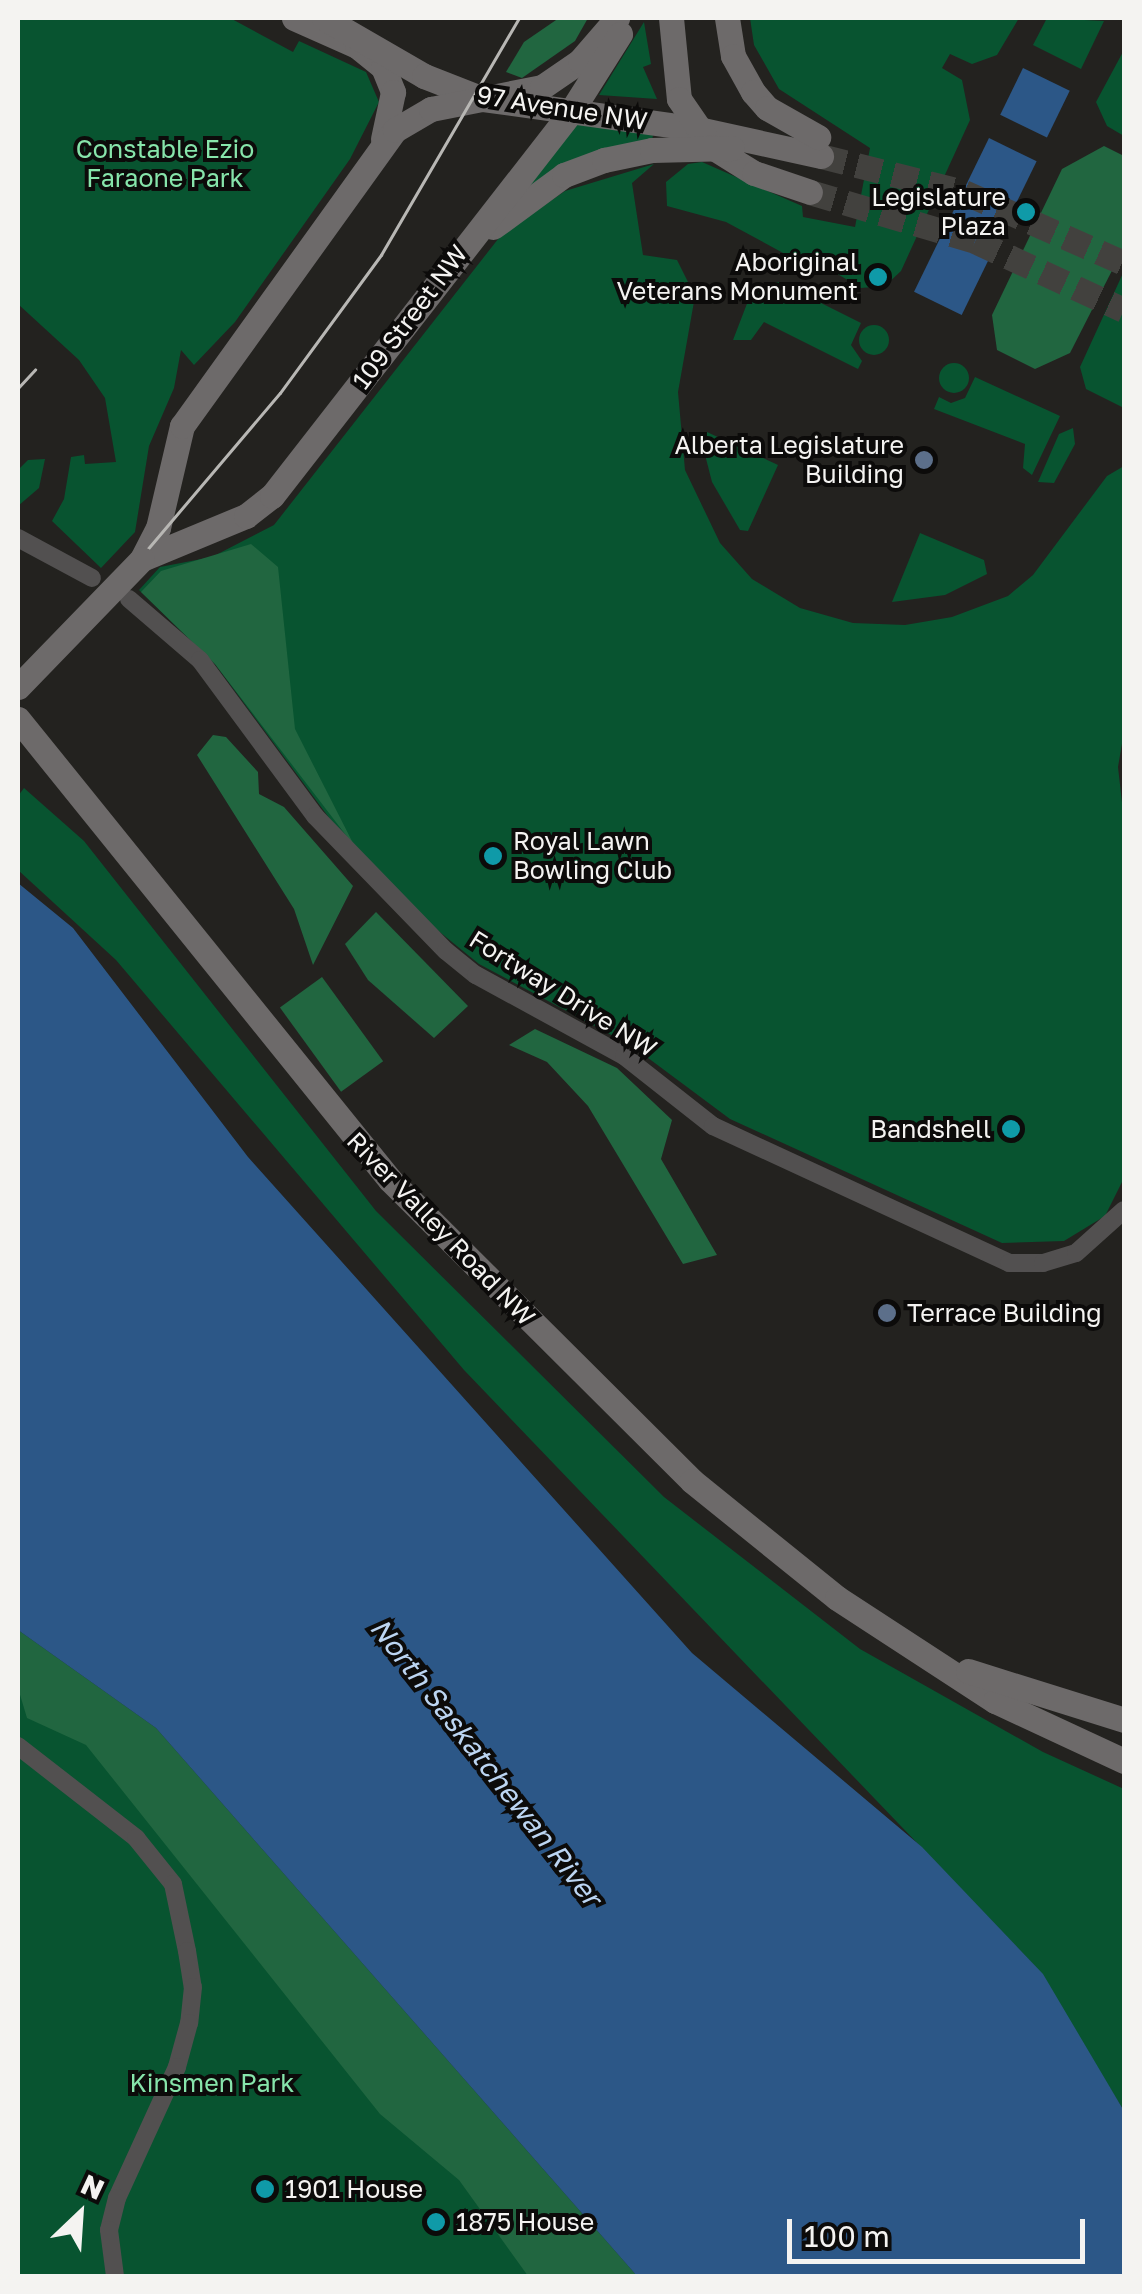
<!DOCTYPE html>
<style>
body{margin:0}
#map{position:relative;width:1142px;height:2294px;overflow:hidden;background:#23221f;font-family:"Golos Text",sans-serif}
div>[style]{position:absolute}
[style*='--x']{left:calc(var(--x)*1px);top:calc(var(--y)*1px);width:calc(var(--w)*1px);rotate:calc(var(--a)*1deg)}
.green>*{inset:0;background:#085430}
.round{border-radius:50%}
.forest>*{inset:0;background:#216640;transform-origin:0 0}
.water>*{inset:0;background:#2c5787;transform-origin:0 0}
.secondary-tunnel>*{height:25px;margin-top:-12.5px;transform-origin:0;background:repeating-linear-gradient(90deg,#42413e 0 25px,transparent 0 37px)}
.street>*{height:18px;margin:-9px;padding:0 9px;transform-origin:9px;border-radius:9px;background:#525050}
.secondary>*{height:25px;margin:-12.5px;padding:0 12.5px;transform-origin:12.5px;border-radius:12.5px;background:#6d6a6a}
.tram>*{height:2.5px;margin:-1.25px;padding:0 1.25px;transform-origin:1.25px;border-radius:1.25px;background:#b8b7b4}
.secondary-bridge>*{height:25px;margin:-12.5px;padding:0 12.5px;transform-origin:12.5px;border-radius:12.5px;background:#6d6a6a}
.dots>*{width:28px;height:28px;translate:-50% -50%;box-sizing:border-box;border:5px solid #0c0b0a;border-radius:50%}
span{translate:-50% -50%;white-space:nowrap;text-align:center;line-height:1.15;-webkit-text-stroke:8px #0c0b0a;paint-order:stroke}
.street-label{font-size:25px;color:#f4f3f1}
.park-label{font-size:25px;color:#87e5ab}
.poi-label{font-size:25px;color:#f4f3f1}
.right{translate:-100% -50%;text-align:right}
.left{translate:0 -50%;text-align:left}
.water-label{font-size:28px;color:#bcd5f2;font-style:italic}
.frame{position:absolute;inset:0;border:20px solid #f4f3f1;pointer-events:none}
.north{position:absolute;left:30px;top:2164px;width:100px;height:100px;-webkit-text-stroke:8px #0c0b0a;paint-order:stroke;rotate:25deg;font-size:28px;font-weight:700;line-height:40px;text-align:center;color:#f4f3f1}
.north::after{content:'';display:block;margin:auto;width:35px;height:45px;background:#f4f3f1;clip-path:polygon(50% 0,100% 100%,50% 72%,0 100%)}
.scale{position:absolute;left:787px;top:2219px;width:298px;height:45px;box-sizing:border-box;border:5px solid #f4f3f1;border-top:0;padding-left:12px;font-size:30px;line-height:35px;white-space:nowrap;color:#f4f3f1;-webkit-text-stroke:8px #0c0b0a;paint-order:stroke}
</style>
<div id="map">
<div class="green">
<div style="clip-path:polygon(18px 18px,230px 18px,293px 52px,299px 41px,366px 72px,379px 102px,350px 159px,235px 322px,194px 365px,181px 350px,174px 388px,149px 446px,135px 532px,101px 568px,52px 521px,64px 499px,71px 457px,84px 455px,85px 464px,116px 462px,105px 398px,79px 360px,18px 304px)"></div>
<div style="clip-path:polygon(750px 18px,1019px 18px,997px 55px,972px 64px,950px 54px,942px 68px,962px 80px,970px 120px,901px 271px,885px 286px,861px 288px,824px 266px,820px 273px,726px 222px,667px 206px,666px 182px,688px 164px,702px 162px,802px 206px,803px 217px,855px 227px,870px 148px,779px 89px,754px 45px)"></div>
<div style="clip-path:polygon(1047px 18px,1104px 21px,1081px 69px,1033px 45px)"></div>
<div style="clip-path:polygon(644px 22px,651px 64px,643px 67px,657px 99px,599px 95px)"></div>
<div style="clip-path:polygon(1124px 50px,1124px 136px,1107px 126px,1096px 102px)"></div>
<div style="clip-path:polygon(579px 121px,654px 129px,652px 141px,526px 188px)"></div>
<div style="clip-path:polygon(654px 164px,632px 183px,643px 255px,677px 260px,695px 296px,678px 392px,685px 470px,720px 543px,752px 579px,800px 608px,853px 623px,905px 625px,952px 617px,1008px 596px,1033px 575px,1107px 476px,1124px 466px,1124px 732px,1118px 767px,1124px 820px,1124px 1178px,1105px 1216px,1064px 1241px,1002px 1243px,730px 1119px,632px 1046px,479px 964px,414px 911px,330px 819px,215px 664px,139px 590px,160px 567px,212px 557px,274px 525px,502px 234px,565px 191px)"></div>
<div style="clip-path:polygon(1124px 271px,1124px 408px,1086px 389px,1080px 367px)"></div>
<div style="clip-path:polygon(779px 282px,861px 323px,851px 345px,862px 361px,858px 369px,764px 322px,751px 340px,733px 340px,753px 288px)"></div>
<div class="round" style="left:859px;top:325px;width:30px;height:30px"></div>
<div class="round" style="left:939px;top:363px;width:30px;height:30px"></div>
<div style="clip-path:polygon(975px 377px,1060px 416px,1032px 475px,1023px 468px,1025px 444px,934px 409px,939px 397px,951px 403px,965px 398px)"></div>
<div style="clip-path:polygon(1073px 428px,1075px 444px,1054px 483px,1038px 482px,1059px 434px)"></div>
<div style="clip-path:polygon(707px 432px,778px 465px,748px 531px,740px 530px,712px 482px,701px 439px)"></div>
<div style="clip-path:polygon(45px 459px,39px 488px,18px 506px,18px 470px,28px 460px)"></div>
<div style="clip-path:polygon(920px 533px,984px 560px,987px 574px,945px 595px,892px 602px)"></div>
<div style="clip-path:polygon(24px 788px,84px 841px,376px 1211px,664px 1497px,860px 1649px,1043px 1752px,1124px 1789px,1124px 2111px,1034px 1965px,464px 1370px,116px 960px,18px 870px,18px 796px)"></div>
<div style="clip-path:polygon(18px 1630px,156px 1728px,637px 2276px,18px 2276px)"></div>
</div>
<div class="forest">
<div style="clip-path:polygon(559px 18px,588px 18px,575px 41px,522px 78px,506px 72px,524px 42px)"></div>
<div style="clip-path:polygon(1104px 146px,1124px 156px,1124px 247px,1070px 353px,1035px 369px,997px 350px,992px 315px,1062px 169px)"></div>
<div style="clip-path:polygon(251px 544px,278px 567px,295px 729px,355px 847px,215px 664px,141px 592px,161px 571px)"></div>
<div style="clip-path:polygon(213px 735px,226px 737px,258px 772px,259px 794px,284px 807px,353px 886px,313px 965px,294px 909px,197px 755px)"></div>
<div style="clip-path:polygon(376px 912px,468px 1006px,434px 1038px,368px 980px,345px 944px)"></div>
<div style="left:322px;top:977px;width:104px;height:52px;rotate:54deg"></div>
<div style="clip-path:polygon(535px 1029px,617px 1068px,672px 1120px,661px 1159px,717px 1255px,683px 1264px,588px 1106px,547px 1062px,509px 1045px)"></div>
<div style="clip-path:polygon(18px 1630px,156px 1728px,637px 2276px,528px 2276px,459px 2180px,380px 2114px,86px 1745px,27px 1718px,18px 1688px)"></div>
</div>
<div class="water">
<div style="left:1023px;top:68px;width:52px;height:52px;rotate:26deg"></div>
<div style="left:989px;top:138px;width:53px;height:171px;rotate:26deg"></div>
<div style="clip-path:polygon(18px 883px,73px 928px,248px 1157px,692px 1653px,922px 1847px,1043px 1974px,1124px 2111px,1124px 2276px,637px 2276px,156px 1728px,18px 1630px)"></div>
</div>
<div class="secondary-tunnel">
<div style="--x:821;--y:156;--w:147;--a:14.1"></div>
<div style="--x:964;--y:192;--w:175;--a:23.9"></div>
<div style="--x:810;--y:192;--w:172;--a:16.5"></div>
<div style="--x:975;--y:241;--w:164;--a:24.8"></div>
</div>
<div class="street">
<div style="--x:18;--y:538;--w:84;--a:28.4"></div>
<div style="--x:129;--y:599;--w:94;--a:40.7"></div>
<div style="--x:200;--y:660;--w:194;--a:53.6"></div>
<div style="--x:315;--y:816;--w:188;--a:45.9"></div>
<div style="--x:446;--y:951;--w:38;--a:39"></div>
<div style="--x:476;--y:975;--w:169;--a:28.7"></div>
<div style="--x:624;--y:1056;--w:113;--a:38.2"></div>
<div style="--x:713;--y:1126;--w:326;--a:24.8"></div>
<div style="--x:1009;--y:1263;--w:34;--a:0"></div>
<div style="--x:1043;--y:1263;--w:34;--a:-17"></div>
<div style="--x:1076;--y:1253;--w:64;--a:-41.9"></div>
<div style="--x:18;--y:1746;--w:150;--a:37.9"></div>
<div style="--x:136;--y:1838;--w:59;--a:51.2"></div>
<div style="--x:173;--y:1884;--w:68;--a:78.2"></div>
<div style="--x:187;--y:1951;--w:36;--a:81"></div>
<div style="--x:193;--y:1987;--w:36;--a:96"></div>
<div style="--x:189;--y:2023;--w:46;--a:105.3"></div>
<div style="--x:177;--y:2067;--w:144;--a:114.6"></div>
<div style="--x:117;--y:2198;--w:33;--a:104"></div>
<div style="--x:109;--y:2230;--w:46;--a:82.6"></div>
</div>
<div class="secondary">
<div style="--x:294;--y:18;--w:69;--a:24"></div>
<div style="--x:357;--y:46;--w:33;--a:39"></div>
<div style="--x:383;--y:67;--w:27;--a:68"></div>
<div style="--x:393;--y:92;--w:48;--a:102"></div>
<div style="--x:324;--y:18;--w:116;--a:30.1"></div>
<div style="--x:424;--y:76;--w:63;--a:21.3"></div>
<div style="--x:483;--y:99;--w:217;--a:7.9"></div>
<div style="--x:698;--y:129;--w:126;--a:12.4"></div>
<div style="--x:671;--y:18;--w:81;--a:84.4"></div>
<div style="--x:679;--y:99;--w:58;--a:55.5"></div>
<div style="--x:712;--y:147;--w:49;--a:31.8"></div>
<div style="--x:754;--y:173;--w:59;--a:18.7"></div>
<div style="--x:727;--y:18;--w:38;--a:81"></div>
<div style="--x:733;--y:56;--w:41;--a:60.9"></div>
<div style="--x:753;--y:92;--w:21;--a:49"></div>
<div style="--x:767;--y:108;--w:59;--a:29.6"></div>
<div style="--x:493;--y:227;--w:88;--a:-36.2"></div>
<div style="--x:564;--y:175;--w:43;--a:-20.6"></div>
<div style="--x:604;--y:160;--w:49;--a:-11.8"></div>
<div style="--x:652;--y:150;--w:80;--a:-1.4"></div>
<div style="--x:142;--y:559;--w:35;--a:-63"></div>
<div style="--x:158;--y:528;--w:105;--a:-76.8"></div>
<div style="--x:182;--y:426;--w:365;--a:-54.3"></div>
<div style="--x:395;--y:130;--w:42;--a:-30.3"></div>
<div style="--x:431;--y:109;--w:113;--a:-11.2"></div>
<div style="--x:542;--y:87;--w:46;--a:-34.4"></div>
<div style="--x:580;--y:61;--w:57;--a:-49.3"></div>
<div style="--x:142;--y:559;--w:113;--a:-22.5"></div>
<div style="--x:246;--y:516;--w:33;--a:-38"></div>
<div style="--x:272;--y:496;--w:489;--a:-52.1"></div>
<div style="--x:572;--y:110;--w:90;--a:-57.7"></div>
<div style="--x:18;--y:719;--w:592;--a:51.1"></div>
<div style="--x:390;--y:1180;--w:426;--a:44.9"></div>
<div style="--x:692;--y:1481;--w:186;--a:38.9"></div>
<div style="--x:837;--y:1598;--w:189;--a:33.1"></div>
<div style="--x:995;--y:1701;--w:142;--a:24.9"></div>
<div style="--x:968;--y:1671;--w:164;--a:17.4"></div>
</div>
<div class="tram">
<div style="--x:18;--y:388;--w:25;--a:-47"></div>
<div style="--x:18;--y:688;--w:178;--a:-46.8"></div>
<div style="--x:140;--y:558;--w:216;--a:-49.7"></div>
<div style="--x:280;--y:393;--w:171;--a:-53.8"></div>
<div style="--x:381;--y:255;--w:274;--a:-59.8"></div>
</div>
<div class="secondary-bridge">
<div style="--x:18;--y:687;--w:178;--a:-45.9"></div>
</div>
<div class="dots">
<div style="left:1026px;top:212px;background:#0f9aa8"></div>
<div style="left:878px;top:277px;background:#0f9aa8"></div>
<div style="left:924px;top:460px;background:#5c6f8a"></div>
<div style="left:493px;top:856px;background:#0f9aa8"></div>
<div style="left:1011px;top:1129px;background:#0f9aa8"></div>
<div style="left:887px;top:1313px;background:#5c6f8a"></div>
<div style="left:265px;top:2189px;background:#0f9aa8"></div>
<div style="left:436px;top:2222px;background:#0f9aa8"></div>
</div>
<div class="street-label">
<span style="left:562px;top:108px;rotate:9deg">97 Avenue NW</span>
<span style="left:410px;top:317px;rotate:-53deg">109 Street NW</span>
<span style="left:563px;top:994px;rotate:32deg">Fortway Drive NW</span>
<span style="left:441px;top:1229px;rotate:46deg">River Valley Road NW</span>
</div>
<div class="park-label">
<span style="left:165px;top:164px">Constable Ezio<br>Faraone Park</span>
<span style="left:212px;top:2083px">Kinsmen Park</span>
</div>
<div class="poi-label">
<span class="right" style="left:1006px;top:212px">Legislature<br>Plaza</span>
<span class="right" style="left:858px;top:277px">Aboriginal<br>Veterans Monument</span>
<span class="right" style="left:904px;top:460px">Alberta Legislature<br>Building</span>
<span class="left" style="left:513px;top:856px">Royal Lawn<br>Bowling Club</span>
<span class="right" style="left:991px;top:1129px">Bandshell</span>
<span class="left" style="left:907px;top:1313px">Terrace Building</span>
<span class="left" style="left:285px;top:2189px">1901 House</span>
<span class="left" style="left:456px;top:2222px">1875 House</span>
</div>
<div class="water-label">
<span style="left:486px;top:1762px;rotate:52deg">North Saskatchewan River</span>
</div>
<div class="frame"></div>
<div class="north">N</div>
<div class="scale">100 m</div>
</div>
